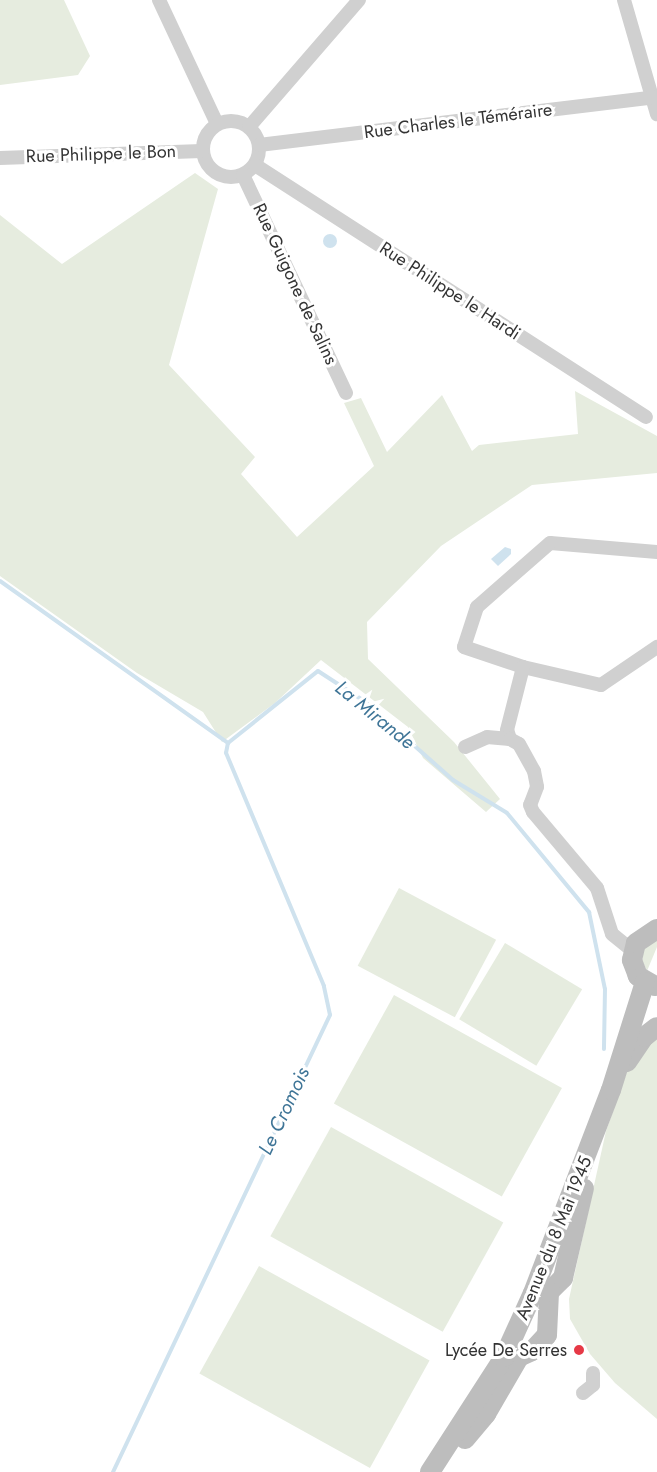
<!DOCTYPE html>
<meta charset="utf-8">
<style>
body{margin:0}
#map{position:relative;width:657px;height:1472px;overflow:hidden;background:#fff;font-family:Jost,sans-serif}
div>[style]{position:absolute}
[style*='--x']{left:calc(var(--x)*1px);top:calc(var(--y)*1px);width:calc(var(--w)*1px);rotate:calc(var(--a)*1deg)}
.green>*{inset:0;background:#e6ecdf;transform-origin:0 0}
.water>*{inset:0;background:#cfe2ee}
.round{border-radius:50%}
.stream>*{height:4px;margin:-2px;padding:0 2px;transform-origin:2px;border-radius:2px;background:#cfe2ee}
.street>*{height:14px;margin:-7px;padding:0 7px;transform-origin:7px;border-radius:7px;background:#d0d0d0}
.street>.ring{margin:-7px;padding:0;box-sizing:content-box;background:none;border:14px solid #d0d0d0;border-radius:50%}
.secondary>*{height:20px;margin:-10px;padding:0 10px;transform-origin:10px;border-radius:10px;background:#bdbdbd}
.dots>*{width:16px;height:16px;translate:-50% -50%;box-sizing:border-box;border:3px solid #fff;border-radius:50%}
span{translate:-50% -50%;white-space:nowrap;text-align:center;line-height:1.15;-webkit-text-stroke:6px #fff;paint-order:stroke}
.street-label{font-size:18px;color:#333}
.poi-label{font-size:18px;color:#333}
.right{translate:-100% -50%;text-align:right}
.water-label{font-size:20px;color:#3f7597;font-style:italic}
</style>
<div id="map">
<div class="green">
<div style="clip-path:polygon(0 0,64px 0,90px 56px,78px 75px,0 85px)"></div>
<div style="clip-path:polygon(195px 173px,218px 189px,169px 365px,255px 457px,241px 474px,297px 537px,374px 466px,344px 403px,361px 398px,387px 452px,442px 395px,472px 451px,479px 445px,578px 434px,575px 391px,657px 436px,657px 473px,532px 485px,441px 546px,367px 622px,368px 659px,454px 742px,500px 799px,486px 812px,423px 758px,408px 727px,321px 660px,275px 703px,222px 742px,203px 712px,137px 673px,0 576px,0 215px,62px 264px)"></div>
<div style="left:399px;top:888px;width:110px;height:88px;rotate:28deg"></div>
<div style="clip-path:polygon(657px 939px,657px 947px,647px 971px,642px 961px,643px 953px,646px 944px)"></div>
<div style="left:505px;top:943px;width:90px;height:89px;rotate:31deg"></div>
<div style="left:394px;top:995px;width:192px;height:124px;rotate:29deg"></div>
<div style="clip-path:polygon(657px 1031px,657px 1419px,615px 1383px,590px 1354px,570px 1319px,569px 1299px,606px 1131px,629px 1066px)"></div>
<div style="left:331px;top:1127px;width:197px;height:125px;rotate:29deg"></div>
<div style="left:259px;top:1266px;width:195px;height:123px;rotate:29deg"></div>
</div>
<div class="water">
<div class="round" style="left:323px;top:234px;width:14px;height:14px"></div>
<div style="clip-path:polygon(505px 547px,511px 549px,511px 554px,498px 566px,491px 559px)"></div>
</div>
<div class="stream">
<div style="--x:0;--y:581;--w:280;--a:35.4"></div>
<div style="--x:228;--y:743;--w:115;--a:-38.7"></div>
<div style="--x:318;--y:671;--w:55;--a:33.1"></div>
<div style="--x:364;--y:701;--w:119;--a:41.6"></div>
<div style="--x:453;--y:780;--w:63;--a:31.4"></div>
<div style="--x:507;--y:813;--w:129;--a:50.4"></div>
<div style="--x:589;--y:912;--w:79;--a:78.3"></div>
<div style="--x:605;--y:989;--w:60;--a:91"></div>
<div style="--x:113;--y:1472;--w:506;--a:-64.6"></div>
<div style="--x:330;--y:1015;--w:30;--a:-102"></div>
<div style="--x:324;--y:986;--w:253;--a:-112.8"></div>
<div style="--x:226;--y:753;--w:10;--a:-79"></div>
</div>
<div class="street">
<div style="--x:159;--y:0;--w:137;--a:64.9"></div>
<div style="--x:624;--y:0;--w:119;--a:73.9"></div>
<div class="ring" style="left:203px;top:121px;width:42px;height:42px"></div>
<div style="--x:249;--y:127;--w:168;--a:-49.1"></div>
<div style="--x:259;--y:145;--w:401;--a:-6.9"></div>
<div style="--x:0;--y:158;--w:202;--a:-2"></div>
<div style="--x:255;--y:165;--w:465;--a:32.8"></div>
<div style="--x:243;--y:175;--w:241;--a:64.7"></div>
<div style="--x:657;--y:552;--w:107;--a:-175.2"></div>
<div style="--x:550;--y:543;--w:97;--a:138.8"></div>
<div style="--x:477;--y:607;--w:42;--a:108"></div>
<div style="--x:464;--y:647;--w:62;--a:18.7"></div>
<div style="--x:523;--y:667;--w:80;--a:13"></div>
<div style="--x:601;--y:685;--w:68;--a:-34.2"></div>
<div style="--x:510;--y:739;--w:9;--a:-108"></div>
<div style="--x:507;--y:730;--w:65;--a:-75.7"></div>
<div style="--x:465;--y:747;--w:24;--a:-24"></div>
<div style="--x:487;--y:737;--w:23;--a:5"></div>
<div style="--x:510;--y:739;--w:10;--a:29"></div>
<div style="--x:519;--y:744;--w:31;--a:61"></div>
<div style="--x:534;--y:771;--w:16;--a:79"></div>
<div style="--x:537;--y:787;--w:19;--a:111"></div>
<div style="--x:530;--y:805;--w:8;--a:67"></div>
<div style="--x:533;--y:812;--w:99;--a:49.9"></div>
<div style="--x:597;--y:888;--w:48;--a:71.9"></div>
<div style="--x:612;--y:934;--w:27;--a:39"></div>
<div style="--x:583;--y:1393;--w:13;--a:-39"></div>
<div style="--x:593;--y:1385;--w:12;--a:-90"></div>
</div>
<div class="secondary">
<div style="--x:655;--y:986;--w:20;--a:-150"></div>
<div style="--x:638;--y:976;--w:17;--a:-111"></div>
<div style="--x:632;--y:960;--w:17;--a:-77"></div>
<div style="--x:636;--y:943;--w:25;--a:-34"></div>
<div style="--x:627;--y:1062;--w:30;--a:-56"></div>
<div style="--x:644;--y:1037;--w:16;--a:-38"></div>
<div style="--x:519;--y:1357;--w:14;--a:-25"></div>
<div style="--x:532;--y:1351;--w:22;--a:-47"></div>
<div style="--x:547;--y:1335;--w:43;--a:-87.3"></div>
<div style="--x:549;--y:1292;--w:20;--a:-45"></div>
<div style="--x:563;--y:1278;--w:92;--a:-76.9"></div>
<div style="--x:465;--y:1439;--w:33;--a:-50"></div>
<div style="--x:486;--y:1414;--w:66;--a:-59.9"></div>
<div style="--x:430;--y:1472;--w:137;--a:-57.2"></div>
<div style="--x:504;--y:1357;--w:70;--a:-65.6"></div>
<div style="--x:533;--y:1293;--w:217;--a:-69"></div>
<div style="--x:611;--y:1090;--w:113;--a:-72.5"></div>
</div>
<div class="dots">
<div style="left:579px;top:1350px;background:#e63946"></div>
</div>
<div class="street-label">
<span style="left:458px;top:121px;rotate:-7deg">Rue Charles le Téméraire</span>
<span style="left:101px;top:154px;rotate:-2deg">Rue Philippe le Bon</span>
<span style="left:295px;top:284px;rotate:65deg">Rue Guigone de Salins</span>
<span style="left:450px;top:291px;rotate:33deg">Rue Philippe le Hardi</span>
<span style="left:554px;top:1238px;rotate:-68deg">Avenue du 8 Mai 1945</span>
</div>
<div class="poi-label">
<span class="right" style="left:567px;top:1350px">Lycée De Serres</span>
</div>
<div class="water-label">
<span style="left:375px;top:715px;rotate:39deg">La Mirande</span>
<span style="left:284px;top:1111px;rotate:-65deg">Le Cromois</span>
</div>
</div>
